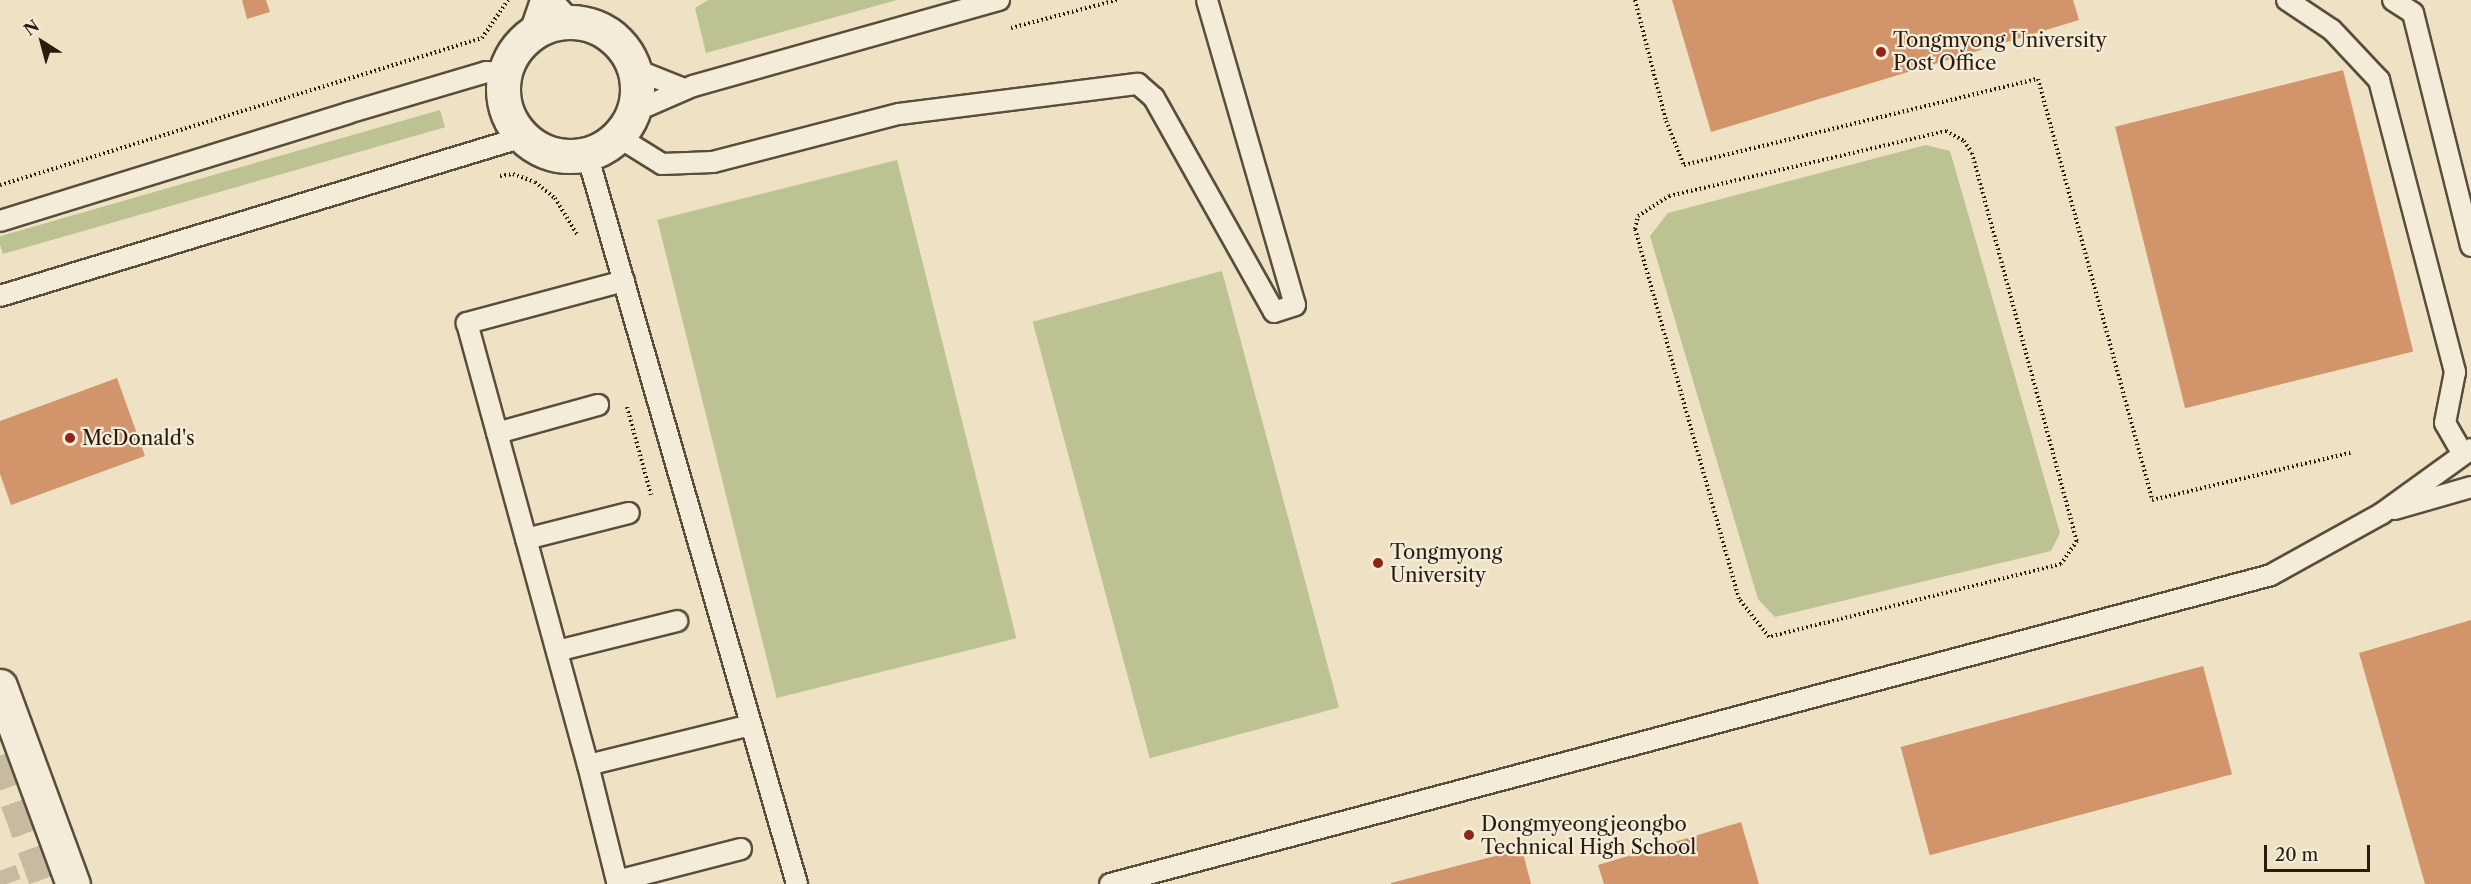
<!DOCTYPE html>
<style>
body{margin:0}
#map{position:relative;width:2471px;height:884px;overflow:hidden;background:#eee1c4;font-family:"Libre Caslon Text",serif}
div>[style]{position:absolute}
[style*='--x']{left:calc(var(--x)*1px);top:calc(var(--y)*1px);width:calc(var(--w)*1px);rotate:calc(var(--a)*1deg)}
.green>*{inset:0;background:#bcc292;transform-origin:0 0}
.building>*{inset:0;background:#d2956b;transform-origin:0 0}
.highway-tunnel>*{height:33px;margin-top:-16.5px;transform-origin:0;background:repeating-linear-gradient(90deg,#c6baa0 0 33px,transparent 0 49px)}
.path>*{height:4px;margin-top:-2px;transform-origin:0;background:repeating-linear-gradient(90deg,#271c0e 0 1.5px,transparent 0 4.5px)}
.roads{filter:drop-shadow(2px 0 #594d3c) drop-shadow(-2px 0 #594d3c) drop-shadow(0 2px #594d3c) drop-shadow(0 -2px #594d3c)}
.lane>*{height:20px;margin:-10px;padding:0 10px;transform-origin:10px;border-radius:10px;background:#f4ecd9}
.street>*{height:33px;margin:-16.5px;padding:0 16.5px;transform-origin:16.5px;border-radius:16.5px;background:#f4ecd9}
.street>.ring{margin:-16.5px;padding:0;box-sizing:content-box;background:none;border:33px solid #f4ecd9;border-radius:50%}
.secondary>*{height:33px;margin:-16.5px;padding:0 16.5px;transform-origin:16.5px;border-radius:16.5px;background:#f4ecd9}
.dots>*{width:16px;height:16px;translate:-50% -50%;box-sizing:border-box;border:3px solid #f4ecd9;border-radius:50%}
span{translate:-50% -50%;white-space:nowrap;text-align:center;line-height:1.15;-webkit-text-stroke:4.5px #f4ecd9;paint-order:stroke}
.poi-label{font-size:20px;color:#271c0e}
.left{translate:0 -50%;text-align:left}
.north{position:absolute;left:12px;top:12px;width:60px;height:60px;-webkit-text-stroke:4px #f4ecd9;paint-order:stroke;rotate:324deg;font-size:16px;font-weight:700;line-height:24px;text-align:center;color:#271c0e}
.north::after{content:'';display:block;margin:auto;width:21px;height:27px;background:#271c0e;clip-path:polygon(50% 0,100% 100%,50% 72%,0 100%)}
.scale{position:absolute;left:2264px;top:845px;width:106px;height:27px;box-sizing:border-box;border:3px solid #271c0e;border-top:0;padding-left:8px;font-size:18px;line-height:21px;white-space:nowrap;color:#271c0e;-webkit-text-stroke:4px #f4ecd9;paint-order:stroke}
</style>
<div id="map">
<div class="green">
<div style="clip-path:polygon(708px 0,897px 0,706px 53px,695px 8px)"></div>
<div style="left:440px;top:110px;width:18px;height:460px;rotate:74deg"></div>
<div style="clip-path:polygon(1926px 145px,1950px 151px,2060px 533px,2051px 551px,1775px 617px,1758px 599px,1650px 236px,1668px 213px)"></div>
<div style="left:897px;top:160px;width:493px;height:247px;rotate:76deg"></div>
<div style="left:1222px;top:271px;width:452px;height:196px;rotate:75deg"></div>
</div>
<div class="building">
<div style="clip-path:polygon(242px 0,266px 0,270px 12px,247px 19px)"></div>
<div style="clip-path:polygon(1672px 0,2073px 0,2079px 20px,1711px 132px)"></div>
<div style="left:2343px;top:70px;width:290px;height:235px;rotate:76deg"></div>
<div style="clip-path:polygon(117px 378px,145px 456px,11px 505px,0 474px,0 421px)"></div>
<div style="clip-path:polygon(2471px 620px,2471px 884px,2425px 884px,2359px 653px)"></div>
<div style="left:2203px;top:666px;width:112px;height:313px;rotate:75deg"></div>
<div style="clip-path:polygon(1741px 822px,1759px 884px,1604px 884px,1598px 865px)"></div>
<div style="clip-path:polygon(1522px 849px,1531px 884px,1391px 884px,1391px 883px)"></div>
</div>
<div class="highway-tunnel">
<div style="--x:0;--y:755;--w:137;--a:70"></div>
<div style="--x:0;--y:870;--w:15;--a:70"></div>
</div>
<div class="path">
<div style="--x:1635;--y:0;--w:125;--a:75.6"></div>
<div style="--x:1666;--y:121;--w:48;--a:67.8"></div>
<div style="--x:1684;--y:165;--w:364;--a:-13.7"></div>
<div style="--x:2038;--y:79;--w:436;--a:74.8"></div>
<div style="--x:2152;--y:500;--w:204;--a:-13.4"></div>
<div style="--x:1011;--y:28;--w:110;--a:-14.8"></div>
<div style="--x:1946;--y:131;--w:21;--a:29"></div>
<div style="--x:1964;--y:141;--w:14;--a:56"></div>
<div style="--x:1972;--y:153;--w:402;--a:74.9"></div>
<div style="--x:2077;--y:541;--w:28;--a:125"></div>
<div style="--x:2061;--y:564;--w:301;--a:166"></div>
<div style="--x:1769;--y:637;--w:48;--a:-128.3"></div>
<div style="--x:1739;--y:599;--w:384;--a:-105.7"></div>
<div style="--x:1635;--y:229;--w:13;--a:-77"></div>
<div style="--x:1638;--y:216;--w:37;--a:-33"></div>
<div style="--x:1669;--y:196;--w:285;--a:-13.2"></div>
<div style="--x:500;--y:176;--w:13;--a:-9"></div>
<div style="--x:513;--y:174;--w:23;--a:20"></div>
<div style="--x:535;--y:182;--w:26;--a:39"></div>
<div style="--x:555;--y:198;--w:44;--a:58.8"></div>
<div style="--x:0;--y:185;--w:504;--a:-16.96"></div>
<div style="--x:482;--y:38;--w:46;--a:-55.6"></div>
<div style="--x:627;--y:407;--w:91;--a:74.7"></div>
</div>
<div class="roads">
<div class="lane">
<div style="--x:552;--y:0;--w:28;--a:48"></div>
<div style="--x:2287;--y:0;--w:54;--a:33.7"></div>
<div style="--x:2332;--y:30;--w:69;--a:46.8"></div>
<div style="--x:2379;--y:80;--w:302;--a:75.4"></div>
<div style="--x:2455;--y:372;--w:52;--a:101.1"></div>
<div style="--x:2445;--y:423;--w:36;--a:60"></div>
<div style="--x:2393;--y:0;--w:24;--a:33"></div>
<div style="--x:2413;--y:13;--w:240;--a:76"></div>
<div style="--x:529;--y:35;--w:37;--a:-71"></div>
<div style="--x:634;--y:69;--w:54;--a:21.8"></div>
<div style="--x:633;--y:112;--w:65;--a:-23.4"></div>
<div style="--x:693;--y:86;--w:318;--a:-15.7"></div>
<div style="--x:617;--y:136;--w:53;--a:31.9"></div>
<div style="--x:662;--y:164;--w:51;--a:-2.2"></div>
<div style="--x:713;--y:162;--w:192;--a:-14.5"></div>
<div style="--x:899;--y:114;--w:241;--a:-7.2"></div>
<div style="--x:1138;--y:84;--w:21;--a:41"></div>
<div style="--x:1154;--y:98;--w:245;--a:60.7"></div>
<div style="--x:1274;--y:312;--w:22;--a:-18"></div>
<div style="--x:1295;--y:305;--w:317;--a:-106.1"></div>
<div style="--x:587;--y:154;--w:760;--a:73.95"></div>
<div style="--x:0;--y:221;--w:364;--a:-17.2"></div>
<div style="--x:348;--y:113;--w:144;--a:-16.5"></div>
<div style="--x:486;--y:72;--w:18;--a:3"></div>
<div style="--x:624;--y:281;--w:163;--a:165"></div>
<div style="--x:467;--y:323;--w:458;--a:74.7"></div>
<div style="--x:588;--y:765;--w:168;--a:-13.8"></div>
<div style="--x:0;--y:296;--w:547;--a:-16.91"></div>
<div style="--x:497;--y:433;--w:105;--a:-15.5"></div>
<div style="--x:2395;--y:509;--w:79;--a:-16.1"></div>
<div style="--x:526;--y:539;--w:106;--a:-14.2"></div>
<div style="--x:557;--y:651;--w:124;--a:-14"></div>
<div style="--x:588;--y:765;--w:120;--a:76"></div>
<div style="--x:617;--y:881;--w:128;--a:-14.5"></div>
<div style="--x:1110;--y:884;--w:1201;--a:-14.9"></div>
<div style="--x:2271;--y:575;--w:126;--a:-29"></div>
<div style="--x:2381;--y:514;--w:111;--a:-35.8"></div>
</div>
<div class="street">
<div class="ring" style="left:503px;top:22px;width:101px;height:101px"></div>
</div>
<div class="secondary">
<div style="--x:0;--y:686;--w:211;--a:69.8"></div>
</div>
</div>
<div class="dots">
<div style="left:1881px;top:52px;background:#8f2418"></div>
<div style="left:70px;top:438px;background:#8f2418"></div>
<div style="left:1378px;top:563px;background:#8f2418"></div>
<div style="left:1469px;top:835px;background:#8f2418"></div>
</div>
<div class="poi-label">
<span class="left" style="left:1893px;top:52px">Tongmyong University<br>Post Office</span>
<span class="left" style="left:82px;top:438px">McDonald's</span>
<span class="left" style="left:1390px;top:564px">Tongmyong<br>University</span>
<span class="left" style="left:1481px;top:836px">Dongmyeongjeongbo<br>Technical High School</span>
</div>
<div class="north">N</div>
<div class="scale">20 m</div>
</div>
